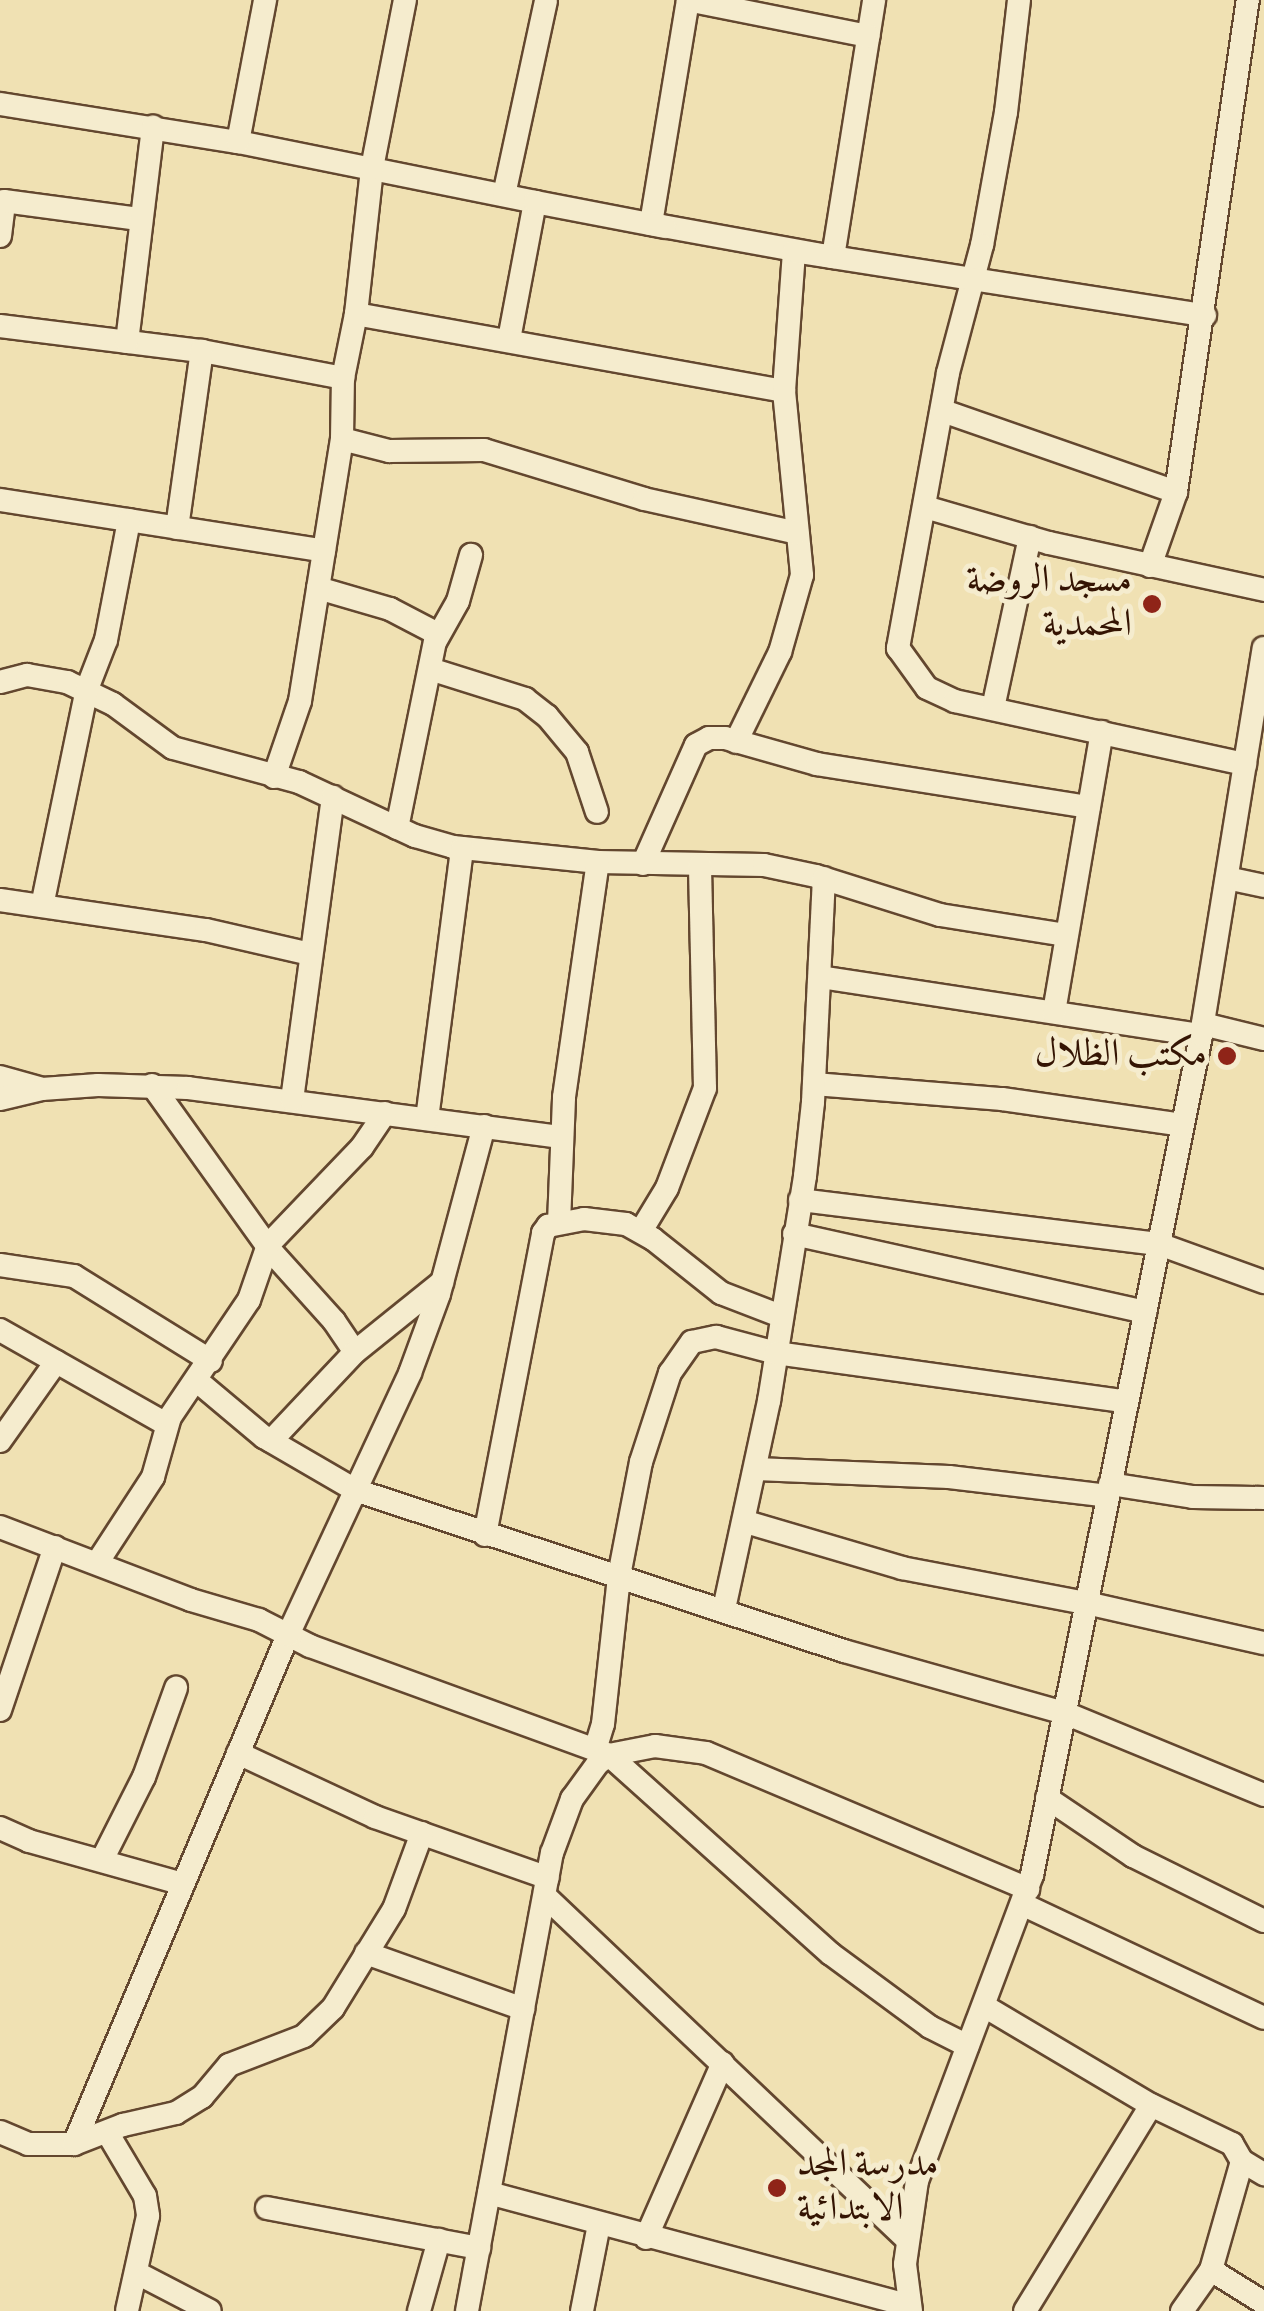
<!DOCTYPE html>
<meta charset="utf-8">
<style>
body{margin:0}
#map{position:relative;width:1264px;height:2311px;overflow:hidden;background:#f0e1b3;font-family:Vollkorn,Amiri,serif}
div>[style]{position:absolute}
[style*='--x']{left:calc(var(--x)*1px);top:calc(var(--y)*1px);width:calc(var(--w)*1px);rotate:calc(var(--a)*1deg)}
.roads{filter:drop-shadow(2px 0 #63472f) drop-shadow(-2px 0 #63472f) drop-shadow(0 2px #63472f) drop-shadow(0 -2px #63472f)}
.minor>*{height:22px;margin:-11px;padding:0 11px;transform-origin:11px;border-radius:11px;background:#f5ecce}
.dots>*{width:28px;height:28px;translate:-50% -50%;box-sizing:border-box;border:5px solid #f5ecce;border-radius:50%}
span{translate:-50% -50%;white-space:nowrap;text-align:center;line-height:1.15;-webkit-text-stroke:10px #f5ecce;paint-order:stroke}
.poi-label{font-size:38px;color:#341403}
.right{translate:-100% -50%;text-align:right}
.left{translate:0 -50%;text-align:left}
</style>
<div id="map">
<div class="roads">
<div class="minor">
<div style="--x:688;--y:0;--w:227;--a:99.4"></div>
<div style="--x:651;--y:224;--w:185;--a:10.3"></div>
<div style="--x:833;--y:257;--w:260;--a:-80.9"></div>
<div style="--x:688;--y:0;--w:184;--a:11.3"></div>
<div style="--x:1019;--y:0;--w:113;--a:96.6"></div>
<div style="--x:1006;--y:112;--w:135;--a:100.2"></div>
<div style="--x:982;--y:245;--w:132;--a:104.9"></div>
<div style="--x:948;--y:373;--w:280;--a:100.3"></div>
<div style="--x:898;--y:648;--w:49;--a:54.1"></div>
<div style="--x:927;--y:688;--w:31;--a:25"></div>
<div style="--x:955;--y:701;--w:297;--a:12.3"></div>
<div style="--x:0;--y:104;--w:241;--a:9.1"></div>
<div style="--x:238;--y:142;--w:303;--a:11.4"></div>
<div style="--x:535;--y:202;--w:140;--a:100.7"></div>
<div style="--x:238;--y:142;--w:145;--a:-79.2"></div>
<div style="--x:504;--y:195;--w:199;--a:-77.8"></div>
<div style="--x:535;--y:202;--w:132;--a:10.9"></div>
<div style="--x:0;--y:236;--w:35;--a:-83"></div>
<div style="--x:4;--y:201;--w:136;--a:7.6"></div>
<div style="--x:356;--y:314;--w:435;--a:10.2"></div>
<div style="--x:784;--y:391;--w:185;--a:84.4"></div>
<div style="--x:802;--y:575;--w:80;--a:105.9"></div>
<div style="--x:780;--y:652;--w:100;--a:116.1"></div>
<div style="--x:0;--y:326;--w:204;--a:7.1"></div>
<div style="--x:202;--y:351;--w:144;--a:10.8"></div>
<div style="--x:127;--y:342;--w:217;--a:-83.1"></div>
<div style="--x:784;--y:391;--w:140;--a:-85.9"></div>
<div style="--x:794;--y:251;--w:416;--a:8.9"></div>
<div style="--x:943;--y:411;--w:247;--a:19.2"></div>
<div style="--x:342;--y:439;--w:49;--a:14.3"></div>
<div style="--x:389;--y:451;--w:95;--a:-0.6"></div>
<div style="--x:484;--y:450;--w:167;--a:17"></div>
<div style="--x:644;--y:499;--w:157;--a:12.5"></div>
<div style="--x:0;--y:500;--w:328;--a:8.9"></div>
<div style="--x:925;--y:507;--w:129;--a:16.2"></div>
<div style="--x:1049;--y:543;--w:220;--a:12.3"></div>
<div style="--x:177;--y:528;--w:179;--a:-82"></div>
<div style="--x:1150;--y:566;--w:78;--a:-70.6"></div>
<div style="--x:1176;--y:492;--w:497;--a:-81.7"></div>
<div style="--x:318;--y:588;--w:75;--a:16.3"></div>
<div style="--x:390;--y:609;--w:54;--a:27.5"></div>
<div style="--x:430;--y:669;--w:100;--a:17.5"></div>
<div style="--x:525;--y:699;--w:28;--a:38"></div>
<div style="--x:547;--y:716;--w:47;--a:50.2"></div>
<div style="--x:577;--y:752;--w:63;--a:71.6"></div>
<div style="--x:0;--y:682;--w:28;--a:-15"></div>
<div style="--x:27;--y:675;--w:41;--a:9.9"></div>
<div style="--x:67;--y:682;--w:51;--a:25.6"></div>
<div style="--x:113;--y:704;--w:74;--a:36.3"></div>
<div style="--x:173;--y:748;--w:131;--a:15.1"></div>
<div style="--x:299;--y:782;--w:128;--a:25"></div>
<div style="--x:415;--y:836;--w:40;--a:16"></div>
<div style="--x:453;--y:847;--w:146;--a:5.9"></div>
<div style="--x:598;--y:862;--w:166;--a:1"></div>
<div style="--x:764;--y:865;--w:53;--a:11.9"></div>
<div style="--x:816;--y:876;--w:130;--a:17.5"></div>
<div style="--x:940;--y:915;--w:128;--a:9"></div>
<div style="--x:993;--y:708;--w:175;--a:-77.8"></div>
<div style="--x:274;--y:777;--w:80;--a:-71.1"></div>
<div style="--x:300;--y:701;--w:265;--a:-80.9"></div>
<div style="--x:342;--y:439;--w:61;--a:-89.1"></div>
<div style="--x:343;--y:378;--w:65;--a:-78.5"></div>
<div style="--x:356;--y:314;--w:147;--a:-83.7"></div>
<div style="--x:372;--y:168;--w:171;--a:-78.9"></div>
<div style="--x:397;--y:828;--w:190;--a:-78.5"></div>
<div style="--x:435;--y:642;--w:47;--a:-60.7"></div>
<div style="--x:458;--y:601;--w:48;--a:-74.2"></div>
<div style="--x:643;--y:864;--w:130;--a:-66"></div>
<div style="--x:696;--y:745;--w:15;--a:-28"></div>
<div style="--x:709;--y:738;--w:16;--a:0"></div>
<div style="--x:725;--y:738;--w:96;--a:15.8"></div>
<div style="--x:817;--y:764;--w:275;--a:9"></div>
<div style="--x:1227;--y:878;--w:38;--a:12"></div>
<div style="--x:0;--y:900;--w:208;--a:8.3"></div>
<div style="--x:206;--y:930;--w:107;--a:13"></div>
<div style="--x:42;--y:906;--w:222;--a:-78.3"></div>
<div style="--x:87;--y:689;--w:53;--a:-68.8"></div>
<div style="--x:106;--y:640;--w:122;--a:-79.1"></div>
<div style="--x:820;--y:977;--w:385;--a:8.7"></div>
<div style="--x:1054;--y:1012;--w:284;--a:-80.3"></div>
<div style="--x:1203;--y:1024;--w:63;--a:13.8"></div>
<div style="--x:0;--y:1077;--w:41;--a:15.8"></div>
<div style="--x:814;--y:1084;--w:189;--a:4.6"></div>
<div style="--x:1002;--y:1099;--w:182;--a:8.2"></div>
<div style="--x:152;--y:1085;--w:204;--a:54.4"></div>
<div style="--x:271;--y:1251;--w:94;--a:48"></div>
<div style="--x:334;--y:1321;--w:37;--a:56"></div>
<div style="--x:0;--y:1099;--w:43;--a:-13.4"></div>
<div style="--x:42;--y:1089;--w:56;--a:-4.1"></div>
<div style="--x:98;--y:1085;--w:90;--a:1.9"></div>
<div style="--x:188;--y:1088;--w:377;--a:7.5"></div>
<div style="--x:292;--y:1100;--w:306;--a:-82.3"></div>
<div style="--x:427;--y:1119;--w:273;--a:-82.6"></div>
<div style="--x:800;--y:1200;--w:362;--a:7"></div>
<div style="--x:1159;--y:1244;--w:112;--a:19.9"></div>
<div style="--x:559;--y:1223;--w:126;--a:-87.7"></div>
<div style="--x:564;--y:1097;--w:237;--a:-81.8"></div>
<div style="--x:641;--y:1231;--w:50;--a:-58.8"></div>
<div style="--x:667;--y:1188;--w:107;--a:-69.2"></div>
<div style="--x:705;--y:1088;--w:223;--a:-91.3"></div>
<div style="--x:794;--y:1234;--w:360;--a:12.5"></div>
<div style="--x:0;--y:1265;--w:75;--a:8.5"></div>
<div style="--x:74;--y:1276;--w:161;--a:31.8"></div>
<div style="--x:0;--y:1330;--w:191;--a:29.5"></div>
<div style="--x:196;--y:1380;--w:89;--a:40"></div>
<div style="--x:264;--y:1437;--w:105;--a:30.2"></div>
<div style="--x:355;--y:1490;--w:515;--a:18.22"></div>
<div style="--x:844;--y:1651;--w:230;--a:15.7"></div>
<div style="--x:1065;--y:1713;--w:215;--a:22.4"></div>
<div style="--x:0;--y:1441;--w:97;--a:-54.7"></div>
<div style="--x:271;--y:1441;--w:122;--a:-46.7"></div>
<div style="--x:355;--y:1352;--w:112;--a:-38.8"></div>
<div style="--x:756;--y:1469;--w:193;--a:2.4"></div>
<div style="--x:949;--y:1477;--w:160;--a:6.8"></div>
<div style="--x:1110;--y:1484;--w:84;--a:8.9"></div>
<div style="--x:1193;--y:1497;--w:71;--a:0.8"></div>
<div style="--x:746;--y:1522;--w:163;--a:16.4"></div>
<div style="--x:902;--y:1568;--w:187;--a:10.8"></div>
<div style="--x:1086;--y:1603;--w:182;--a:12.7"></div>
<div style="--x:0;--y:1527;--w:204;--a:20.9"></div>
<div style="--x:191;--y:1600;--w:71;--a:16.4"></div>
<div style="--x:259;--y:1620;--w:57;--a:27"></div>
<div style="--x:310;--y:1646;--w:318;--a:20"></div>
<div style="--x:609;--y:1755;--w:298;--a:41.9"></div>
<div style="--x:831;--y:1954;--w:123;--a:36.4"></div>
<div style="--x:930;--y:2027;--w:42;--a:26.6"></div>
<div style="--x:485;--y:1535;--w:308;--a:-79.1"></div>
<div style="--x:543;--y:1233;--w:9;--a:-54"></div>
<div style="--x:548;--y:1226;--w:37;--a:-11"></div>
<div style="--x:584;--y:1219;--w:42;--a:6.8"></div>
<div style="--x:626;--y:1224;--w:31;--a:29"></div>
<div style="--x:653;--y:1239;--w:87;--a:38.5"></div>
<div style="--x:721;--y:1293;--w:64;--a:21"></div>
<div style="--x:97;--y:1563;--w:103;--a:-56.9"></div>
<div style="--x:153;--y:1477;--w:62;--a:-74.2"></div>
<div style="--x:170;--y:1417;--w:141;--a:-56"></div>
<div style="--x:249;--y:1300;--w:58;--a:-70.9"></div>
<div style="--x:268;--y:1245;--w:136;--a:-46.2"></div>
<div style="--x:362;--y:1147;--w:41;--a:-55.9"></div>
<div style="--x:724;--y:1609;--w:213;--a:-77.8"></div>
<div style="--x:769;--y:1401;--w:228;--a:-80.9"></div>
<div style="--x:805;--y:1176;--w:74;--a:-83.8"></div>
<div style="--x:813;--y:1102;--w:224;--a:-87.2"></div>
<div style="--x:0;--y:1710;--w:172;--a:-71.4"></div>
<div style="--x:595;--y:1750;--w:27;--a:-73"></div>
<div style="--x:603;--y:1724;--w:149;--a:-83.8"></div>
<div style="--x:619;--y:1576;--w:116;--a:-79.1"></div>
<div style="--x:641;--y:1462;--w:94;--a:-72"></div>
<div style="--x:670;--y:1373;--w:38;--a:-55"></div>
<div style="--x:692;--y:1342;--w:25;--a:-12"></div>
<div style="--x:716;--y:1337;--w:62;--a:14.9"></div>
<div style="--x:776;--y:1353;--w:354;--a:7.9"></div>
<div style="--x:238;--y:1753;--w:151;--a:25"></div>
<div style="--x:375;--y:1817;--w:183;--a:19.4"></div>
<div style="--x:1047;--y:1798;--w:104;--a:34"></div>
<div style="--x:1133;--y:1856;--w:146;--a:26.4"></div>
<div style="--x:0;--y:1828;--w:32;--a:24"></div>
<div style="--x:29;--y:1841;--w:160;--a:15.6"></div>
<div style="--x:102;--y:1860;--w:93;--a:-63.2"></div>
<div style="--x:144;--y:1777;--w:95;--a:-70.2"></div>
<div style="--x:545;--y:1896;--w:497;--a:43.5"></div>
<div style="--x:1024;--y:1905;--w:265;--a:25.2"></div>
<div style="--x:366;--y:1953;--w:167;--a:19.6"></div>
<div style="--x:984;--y:2006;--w:194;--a:30.7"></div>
<div style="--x:1151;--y:2105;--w:90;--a:25.7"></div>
<div style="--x:1232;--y:2144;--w:20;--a:60"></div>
<div style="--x:1242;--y:2161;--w:26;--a:31"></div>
<div style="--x:0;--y:2132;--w:30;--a:23"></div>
<div style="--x:28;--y:2144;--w:46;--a:0"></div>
<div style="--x:74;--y:2144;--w:53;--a:-21.2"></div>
<div style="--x:123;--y:2125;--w:54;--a:-12.8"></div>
<div style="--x:176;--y:2113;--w:31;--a:-32"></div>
<div style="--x:202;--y:2097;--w:42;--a:-49.8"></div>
<div style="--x:229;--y:2065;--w:80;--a:-21.1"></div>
<div style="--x:304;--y:2036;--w:40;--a:-44"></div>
<div style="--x:333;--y:2008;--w:116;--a:-58.4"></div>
<div style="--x:394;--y:1909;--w:81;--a:-69.8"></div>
<div style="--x:107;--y:2132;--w:74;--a:59.3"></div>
<div style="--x:145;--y:2196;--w:20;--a:81"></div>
<div style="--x:148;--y:2216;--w:97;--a:102.5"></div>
<div style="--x:74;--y:2144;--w:552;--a:-67.2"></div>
<div style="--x:288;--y:1635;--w:289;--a:-65"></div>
<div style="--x:410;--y:1373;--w:84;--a:-69.8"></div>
<div style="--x:439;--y:1294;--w:174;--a:-75"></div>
<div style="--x:489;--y:2193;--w:436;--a:15"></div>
<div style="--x:267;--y:2208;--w:216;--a:10.7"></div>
<div style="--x:646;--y:2238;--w:191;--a:-66.3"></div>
<div style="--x:1211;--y:2270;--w:62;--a:31.9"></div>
<div style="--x:137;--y:2273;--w:82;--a:27.5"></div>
<div style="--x:419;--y:2311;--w:74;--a:-74.3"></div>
<div style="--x:467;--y:2311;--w:466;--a:-79.5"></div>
<div style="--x:552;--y:1853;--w:58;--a:-69.7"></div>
<div style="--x:572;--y:1799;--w:44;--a:-54.2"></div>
<div style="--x:598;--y:1763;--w:14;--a:-36"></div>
<div style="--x:609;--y:1755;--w:47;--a:-11.1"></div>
<div style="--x:655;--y:1746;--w:51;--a:7.8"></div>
<div style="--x:706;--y:1753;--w:350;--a:22.9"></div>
<div style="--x:582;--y:2311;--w:89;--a:-78.9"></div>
<div style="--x:911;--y:2311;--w:47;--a:-97.3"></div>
<div style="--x:905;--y:2264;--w:84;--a:-81.8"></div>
<div style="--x:917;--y:2181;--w:327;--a:-69.4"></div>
<div style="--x:1032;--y:1875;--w:857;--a:-78.62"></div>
<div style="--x:1201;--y:1035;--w:392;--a:-80.8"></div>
<div style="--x:1025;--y:2311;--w:241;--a:-58.5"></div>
<div style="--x:1182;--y:2311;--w:50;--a:-54.7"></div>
<div style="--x:1211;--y:2270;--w:113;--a:-74.1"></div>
</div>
</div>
<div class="dots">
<div style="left:1152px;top:604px;background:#8f2418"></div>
<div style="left:1227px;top:1056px;background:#8f2418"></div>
<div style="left:777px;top:2188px;background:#8f2418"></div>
</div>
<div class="poi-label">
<span class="right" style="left:1132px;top:604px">مسجد الروضة<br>المحمدية</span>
<span class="right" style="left:1207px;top:1056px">مكتب الظلال</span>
<span class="left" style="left:797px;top:2188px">مدرسة المجد<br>الابتدائية</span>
</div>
</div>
